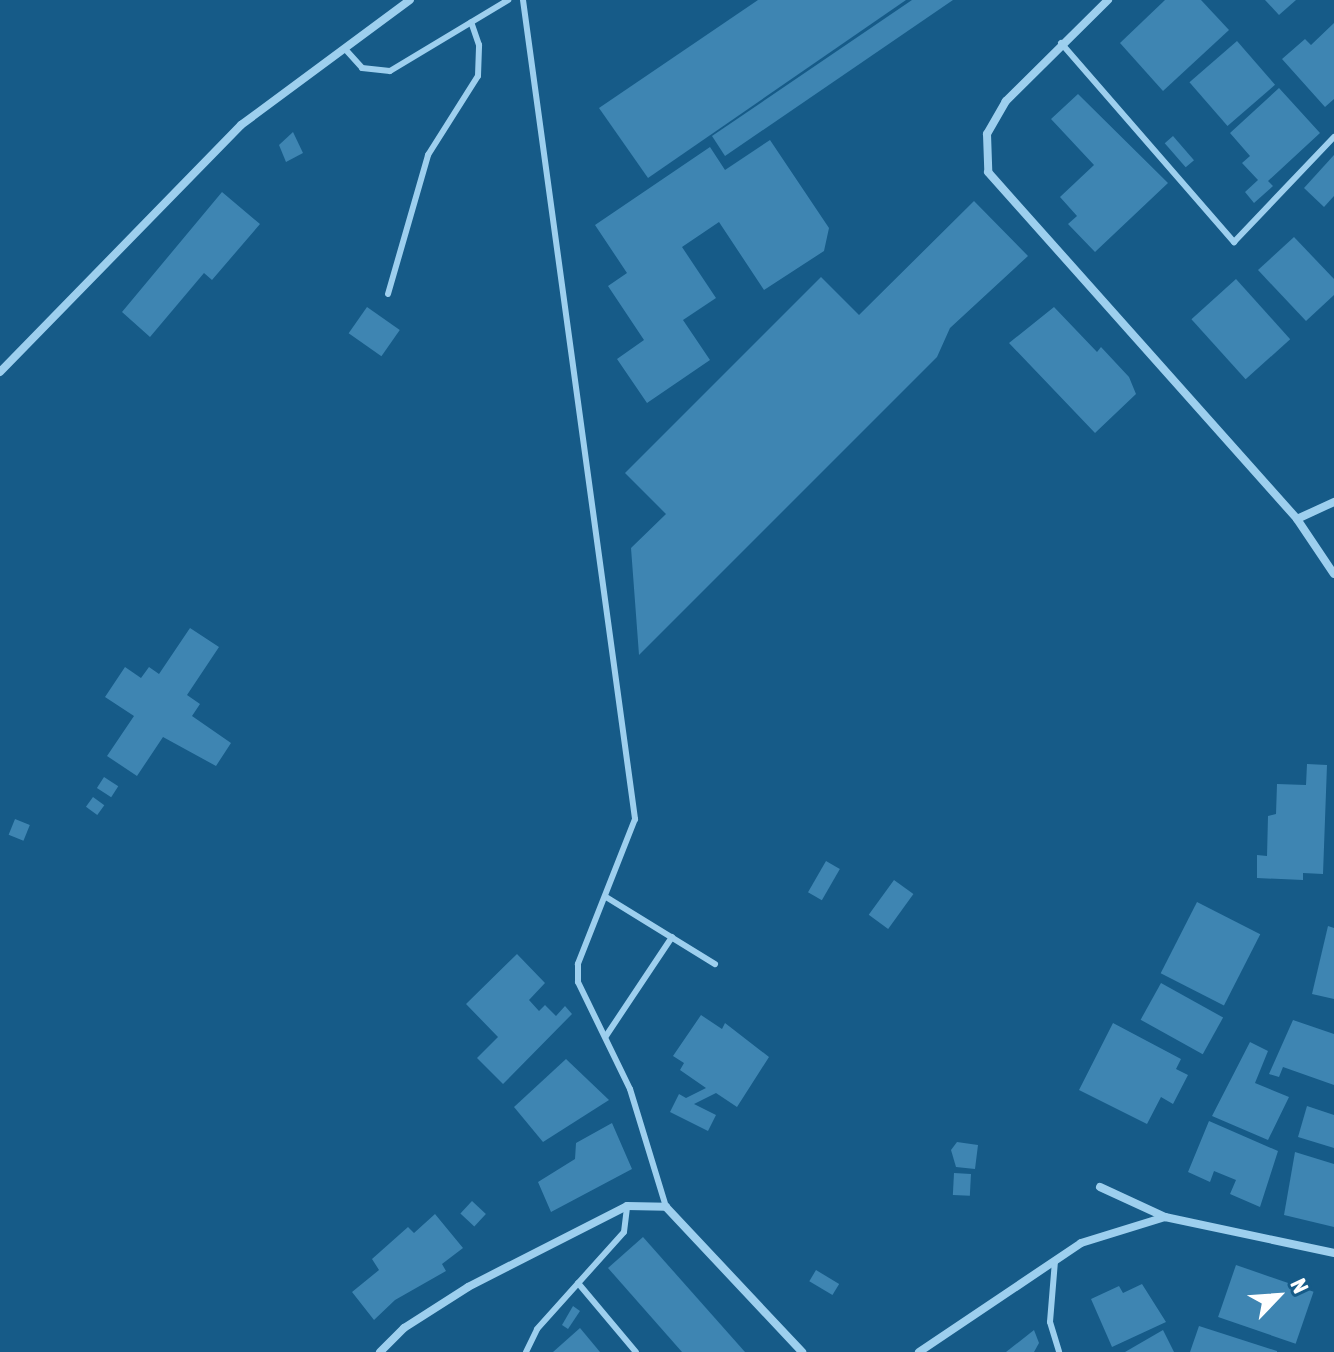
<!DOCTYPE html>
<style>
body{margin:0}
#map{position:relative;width:1334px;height:1352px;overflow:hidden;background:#165b88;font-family:"Asap Condensed",sans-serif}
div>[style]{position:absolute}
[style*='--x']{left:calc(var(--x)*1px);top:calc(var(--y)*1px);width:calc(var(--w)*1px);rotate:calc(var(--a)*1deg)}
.building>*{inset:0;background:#3e85b2;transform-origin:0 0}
.service>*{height:6px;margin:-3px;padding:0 3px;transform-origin:3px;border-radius:3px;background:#9dcfee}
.minor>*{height:8px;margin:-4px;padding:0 4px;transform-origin:4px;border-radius:4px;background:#9dcfee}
span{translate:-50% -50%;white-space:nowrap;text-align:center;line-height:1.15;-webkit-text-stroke:6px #165b88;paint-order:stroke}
.north{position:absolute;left:1238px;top:1256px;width:80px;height:80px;-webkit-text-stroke:6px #165b88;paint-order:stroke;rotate:65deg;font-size:22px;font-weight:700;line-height:32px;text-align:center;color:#fff}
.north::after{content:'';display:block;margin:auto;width:28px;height:36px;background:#fff;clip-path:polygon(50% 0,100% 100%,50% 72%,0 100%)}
</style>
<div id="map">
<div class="building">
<div style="clip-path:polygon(758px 0,906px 0,648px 178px,599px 108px)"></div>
<div style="clip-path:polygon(912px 0,953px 0,725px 156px,712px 136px)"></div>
<div style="clip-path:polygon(1165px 0,1201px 0,1229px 30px,1163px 91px,1120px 43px)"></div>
<div style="clip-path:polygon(1265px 0,1296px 0,1279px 15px)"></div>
<div style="clip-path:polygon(1334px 23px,1334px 99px,1325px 107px,1282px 59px,1305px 39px,1311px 45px)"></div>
<div style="left:1237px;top:41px;width:58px;height:63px;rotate:49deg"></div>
<div style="clip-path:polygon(1279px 88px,1320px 133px,1268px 181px,1273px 186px,1254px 203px,1245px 192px,1258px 180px,1242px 163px,1250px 156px,1230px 133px)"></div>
<div style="clip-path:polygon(1078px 94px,1168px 183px,1095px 252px,1068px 224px,1077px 216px,1060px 197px,1094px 165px,1051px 119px)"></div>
<div style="clip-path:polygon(293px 132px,303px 153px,286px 162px,279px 145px)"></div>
<div style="left:1173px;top:136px;width:32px;height:11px;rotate:49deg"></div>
<div style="clip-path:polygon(770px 140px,829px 228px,824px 251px,764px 290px,719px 222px,682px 247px,716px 298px,683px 320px,710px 360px,647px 403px,617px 359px,644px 340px,608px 286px,627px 273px,595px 225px,710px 147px,725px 170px)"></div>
<div style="clip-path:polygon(1334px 155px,1334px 196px,1324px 207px,1304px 188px)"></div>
<div style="clip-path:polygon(222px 192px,260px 224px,212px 280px,204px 273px,150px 337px,122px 312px)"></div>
<div style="clip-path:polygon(974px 201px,1028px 256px,950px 328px,937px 357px,639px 655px,631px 548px,666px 514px,625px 473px,821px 277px,859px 315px)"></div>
<div style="clip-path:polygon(1294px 237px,1334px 279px,1334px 295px,1306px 321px,1258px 270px)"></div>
<div style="left:1236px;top:279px;width:81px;height:60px;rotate:48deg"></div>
<div style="left:367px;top:307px;width:40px;height:32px;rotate:35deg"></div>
<div style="clip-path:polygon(1054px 307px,1097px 352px,1101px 347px,1129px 377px,1136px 394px,1095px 433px,1009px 343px)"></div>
<div style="clip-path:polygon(190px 628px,219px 647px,187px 695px,200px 704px,192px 716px,231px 743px,216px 766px,163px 737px,137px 776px,107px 756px,134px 716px,105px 697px,125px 667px,141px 678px,149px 667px,159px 674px)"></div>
<div style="clip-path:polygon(1307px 764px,1327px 765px,1323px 874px,1303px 873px,1303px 880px,1257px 878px,1257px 855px,1267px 856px,1268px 816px,1276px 814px,1277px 784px,1306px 785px)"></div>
<div style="left:104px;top:777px;width:17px;height:13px;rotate:33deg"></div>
<div style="left:93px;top:797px;width:14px;height:12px;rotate:36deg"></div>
<div style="left:15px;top:819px;width:16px;height:17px;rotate:22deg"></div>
<div style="left:826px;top:861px;width:16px;height:36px;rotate:30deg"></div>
<div style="left:894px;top:880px;width:24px;height:43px;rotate:36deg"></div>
<div style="left:1197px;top:902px;width:71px;height:80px;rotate:27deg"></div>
<div style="clip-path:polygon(1328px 926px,1334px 928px,1334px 999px,1312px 994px)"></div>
<div style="clip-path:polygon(517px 954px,545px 983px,529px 1000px,539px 1011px,545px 1005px,556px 1016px,565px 1006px,572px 1014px,503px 1084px,477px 1058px,498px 1037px,466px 1004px)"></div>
<div style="left:1161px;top:983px;width:71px;height:42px;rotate:29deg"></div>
<div style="clip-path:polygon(701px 1015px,722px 1029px,725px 1023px,769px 1057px,737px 1107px,716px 1093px,694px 1104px,716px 1115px,708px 1131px,670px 1112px,679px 1094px,686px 1098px,706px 1088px,680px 1070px,684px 1063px,673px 1056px)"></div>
<div style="clip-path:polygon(1293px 1020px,1334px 1034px,1334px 1085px,1283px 1067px,1279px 1077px,1269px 1074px)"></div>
<div style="clip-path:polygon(1113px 1023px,1181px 1059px,1176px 1069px,1188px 1075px,1173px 1104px,1161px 1097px,1147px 1124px,1079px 1090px)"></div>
<div style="clip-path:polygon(1250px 1042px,1268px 1051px,1255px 1083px,1289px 1097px,1268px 1140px,1212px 1116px)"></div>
<div style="clip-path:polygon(566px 1059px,609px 1100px,543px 1142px,514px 1107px)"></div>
<div style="clip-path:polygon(1307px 1106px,1334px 1115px,1334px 1148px,1298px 1137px)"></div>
<div style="clip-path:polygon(1209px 1121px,1278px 1151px,1260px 1207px,1230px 1194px,1236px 1180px,1214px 1171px,1210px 1182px,1188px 1172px)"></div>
<div style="clip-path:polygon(612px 1123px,632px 1169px,551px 1212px,538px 1182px,575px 1159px,576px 1143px)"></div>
<div style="clip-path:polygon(957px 1142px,978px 1145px,975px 1169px,956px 1167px,951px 1150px)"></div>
<div style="clip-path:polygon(1295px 1152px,1334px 1164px,1334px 1227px,1284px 1215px)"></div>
<div style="left:954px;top:1173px;width:17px;height:22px;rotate:3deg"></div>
<div style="left:472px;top:1201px;width:19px;height:17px;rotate:43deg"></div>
<div style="clip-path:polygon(435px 1214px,463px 1248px,442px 1264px,446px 1271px,395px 1300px,374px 1320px,352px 1292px,379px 1270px,372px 1259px,408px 1227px,414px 1233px)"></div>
<div style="clip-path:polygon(643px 1237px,745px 1352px,682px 1352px,608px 1268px)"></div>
<div style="left:1236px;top:1265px;width:82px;height:55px;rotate:19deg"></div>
<div style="left:816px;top:1270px;width:27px;height:13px;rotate:31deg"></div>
<div style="clip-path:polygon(1142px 1284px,1166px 1322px,1112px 1347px,1091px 1299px,1119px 1286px,1123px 1293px)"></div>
<div style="clip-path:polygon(573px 1306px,580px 1311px,568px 1329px,562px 1325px)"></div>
<div style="clip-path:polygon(1199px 1326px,1277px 1351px,1277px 1352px,1190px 1352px)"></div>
<div style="clip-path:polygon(580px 1328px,600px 1352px,553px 1352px)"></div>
<div style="clip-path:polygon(1034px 1330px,1039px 1343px,1034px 1352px,1006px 1352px)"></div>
<div style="clip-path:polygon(1163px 1330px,1174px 1352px,1125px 1352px)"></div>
</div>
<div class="service">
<div style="--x:523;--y:0;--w:827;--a:82.21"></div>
<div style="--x:635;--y:819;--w:156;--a:111.5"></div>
<div style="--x:578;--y:964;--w:18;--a:90"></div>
<div style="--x:578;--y:982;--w:119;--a:64.1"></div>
<div style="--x:630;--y:1089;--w:123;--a:73"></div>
<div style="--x:1061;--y:43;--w:264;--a:49"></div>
<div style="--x:1234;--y:242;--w:145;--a:-46.4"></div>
<div style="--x:346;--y:50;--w:24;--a:48"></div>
<div style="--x:362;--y:68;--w:28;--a:6"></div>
<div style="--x:390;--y:71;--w:138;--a:-31"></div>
<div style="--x:388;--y:294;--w:145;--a:-73.9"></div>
<div style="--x:428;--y:155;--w:93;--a:-57.7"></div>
<div style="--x:478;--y:76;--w:31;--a:-88"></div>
<div style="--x:479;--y:45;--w:24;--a:-109"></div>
<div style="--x:606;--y:897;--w:128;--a:31.6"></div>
<div style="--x:606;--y:1036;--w:119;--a:-56.3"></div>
<div style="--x:1055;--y:1261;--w:61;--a:94.7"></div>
<div style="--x:1050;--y:1322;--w:31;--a:73"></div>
<div style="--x:578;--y:1283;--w:90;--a:50"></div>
<div style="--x:526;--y:1352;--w:25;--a:-64"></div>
<div style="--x:537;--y:1329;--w:130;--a:-48.1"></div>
<div style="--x:624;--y:1232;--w:26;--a:-83"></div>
</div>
<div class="minor">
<div style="--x:1108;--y:0;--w:144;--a:135.3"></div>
<div style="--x:1006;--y:101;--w:38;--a:120"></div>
<div style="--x:987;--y:134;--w:38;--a:88"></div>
<div style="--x:988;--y:172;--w:465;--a:48.3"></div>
<div style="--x:1297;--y:519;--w:66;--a:56.1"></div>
<div style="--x:0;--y:372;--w:345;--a:-45.7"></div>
<div style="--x:241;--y:125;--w:210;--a:-36.5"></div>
<div style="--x:1297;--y:519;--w:41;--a:-24.7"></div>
<div style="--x:1100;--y:1187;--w:72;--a:24.8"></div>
<div style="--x:380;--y:1352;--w:34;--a:-45"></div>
<div style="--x:404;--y:1328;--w:76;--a:-32.6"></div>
<div style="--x:468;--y:1287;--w:178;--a:-27"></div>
<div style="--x:627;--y:1206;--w:39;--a:1"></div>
<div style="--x:666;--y:1207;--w:199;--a:46.8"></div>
<div style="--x:919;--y:1352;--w:195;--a:-33.9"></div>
<div style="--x:1081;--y:1243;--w:88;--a:-17.2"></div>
<div style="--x:1165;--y:1217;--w:173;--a:12"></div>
</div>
<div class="north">N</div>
</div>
